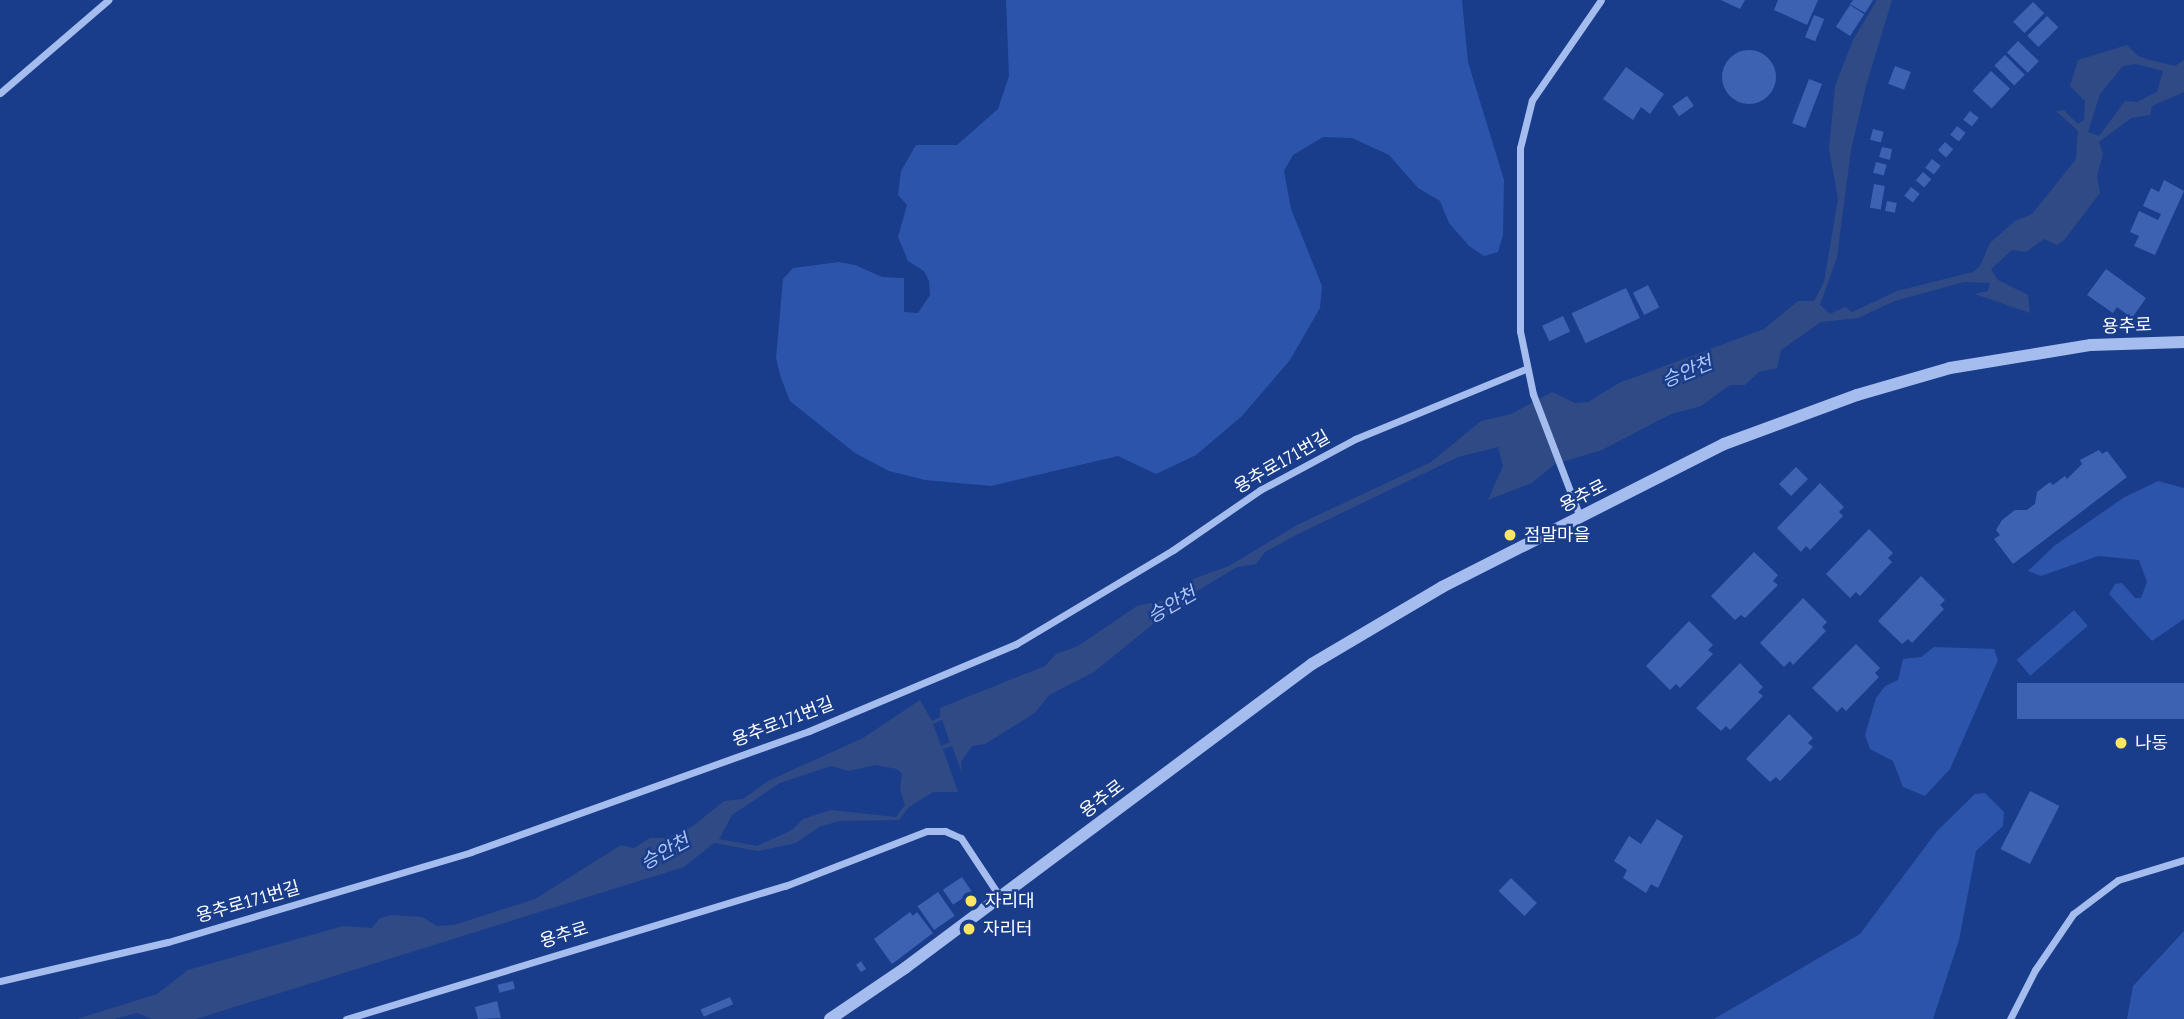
<!DOCTYPE html>
<meta charset="utf-8">
<style>
body{margin:0}
#map{position:relative;width:2184px;height:1019px;overflow:hidden;background:#193d8b;font-family:"PT Sans Narrow","Noto Sans KR",sans-serif}
div>[style]{position:absolute}
[style*='--x']{left:calc(var(--x)*1px);top:calc(var(--y)*1px);width:calc(var(--w)*1px);rotate:calc(var(--a)*1deg)}
.green>*{inset:0;background:#2c54aa;transform-origin:0 0}
.water>*{inset:0;background:#304a85}
.building>*{inset:0;background:#3e62b2;transform-origin:0 0}
.round{border-radius:50%}
.minor>*{height:7px;margin:-3.5px;padding:0 3.5px;transform-origin:3.5px;border-radius:3.5px;background:#a4bcee}
.tertiary>*{height:12px;margin:-6px;padding:0 6px;transform-origin:6px;border-radius:6px;background:#a4bcee}
.dots>*{width:19px;height:19px;translate:-50% -50%;box-sizing:border-box;border:4px solid #193d8b;border-radius:50%}
span{translate:-50% -50%;white-space:nowrap;text-align:center;line-height:1.15;-webkit-text-stroke:5px #193d8b;paint-order:stroke}
.street-label{font-size:18px;color:#fff}
.poi-label{font-size:18px;color:#fff}
.left{translate:0 -50%;text-align:left}
.water-label{font-size:19px;color:#afc6f5;font-style:italic}
</style>
<div id="map">
<div class="green">
<div style="clip-path:polygon(1006px 0,1462px 0,1468px 62px,1504px 180px,1503px 235px,1498px 252px,1484px 256px,1469px 246px,1449px 223px,1440px 201px,1418px 188px,1389px 155px,1352px 138px,1323px 137px,1293px 155px,1284px 171px,1291px 209px,1322px 286px,1320px 308px,1290px 360px,1242px 416px,1196px 455px,1156px 474px,1118px 456px,991px 486px,925px 480px,889px 471px,855px 453px,790px 401px,781px 378px,776px 358px,783px 279px,793px 268px,839px 262px,855px 265px,882px 277px,904px 278px,904px 312px,918px 313px,930px 295px,929px 281px,924px 271px,908px 261px,898px 237px,907px 205px,898px 195px,901px 171px,916px 145px,957px 145px,998px 109px,1009px 76px)"></div>
<div style="clip-path:polygon(2158px 481px,2184px 488px,2184px 619px,2152px 641px,2109px 594px,2115px 584px,2122px 583px,2135px 598px,2141px 598px,2147px 582px,2139px 560px,2098px 556px,2041px 576px,2028px 571px,2054px 546px,2123px 498px)"></div>
<div style="left:2074px;top:610px;width:21px;height:76px;rotate:49deg"></div>
<div style="clip-path:polygon(1934px 647px,1994px 649px,1998px 660px,1950px 769px,1925px 796px,1903px 787px,1893px 761px,1870px 749px,1865px 735px,1876px 698px,1885px 686px,1898px 680px,1903px 659px,1921px 657px)"></div>
<div style="clip-path:polygon(1985px 793px,2004px 812px,2003px 826px,1976px 851px,1959px 940px,1933px 1019px,1714px 1019px,1860px 934px,1937px 831px,1975px 794px)"></div>
<div style="clip-path:polygon(2184px 931px,2184px 1019px,2127px 1019px,2133px 986px)"></div>
</div>
<div class="water">
<div style="clip-path:polygon(evenodd,1877px 0,1892px 0,1866px 86px,1851px 150px,1837px 257px,1820px 305px,1830px 314px,1845px 307px,1852px 312px,1897px 291px,1973px 272px,1980px 266px,1990px 243px,2015px 221px,2032px 214px,2076px 159px,2078px 131px,2056px 111px,2064px 110px,2078px 124px,2084px 120px,2085px 101px,2070px 86px,2078px 60px,2127px 45px,2138px 56px,2150px 60px,2175px 66px,2184px 60px,2184px 92px,2152px 106px,2150px 115px,2131px 118px,2099px 142px,2103px 154px,2097px 176px,2100px 193px,2065px 239px,2057px 245px,2044px 239px,2026px 252px,2012px 250px,1991px 269px,1998px 280px,2028px 295px,2030px 313px,1975px 294px,1988px 291px,1990px 283px,1964px 282px,1895px 301px,1858px 318px,1821px 322px,1781px 350px,1777px 368px,1759px 372px,1745px 385px,1730px 385px,1701px 406px,1671px 414px,1602px 450px,1555px 464px,1532px 483px,1488px 500px,1503px 466px,1498px 447px,1458px 457px,1296px 535px,1265px 552px,1256px 564px,1237px 567px,1197px 591px,1191px 602px,1158px 620px,1094px 672px,1049px 695px,1035px 713px,985px 744px,972px 746px,961px 762px,962px 773px,952px 746px,943px 749px,958px 792px,933px 792px,909px 807px,899px 820px,839px 821px,819px 827px,796px 843px,758px 851px,714px 843px,684px 867px,196px 1019px,152px 1019px,137px 1013px,114px 1019px,77px 1019px,157px 994px,188px 970px,343px 926px,372px 928px,380px 918px,392px 915px,422px 917px,437px 926px,454px 925px,535px 899px,621px 845px,634px 848px,650px 838px,666px 838px,693px 826px,724px 801px,743px 799px,768px 781px,863px 738px,920px 700px,932px 721px,940px 717px,940px 708px,1045px 666px,1056px 654px,1078px 646px,1137px 606px,1164px 600px,1193px 579px,1229px 566px,1297px 525px,1431px 462px,1481px 421px,1511px 414px,1552px 392px,1575px 403px,1588px 402px,1619px 383px,1764px 329px,1798px 301px,1814px 301px,1824px 282px,1838px 199px,1829px 149px,1835px 86px,1853px 40px,1877px 0,2136px 64px,2163px 71px,2157px 92px,2137px 102px,2125px 101px,2099px 136px,2088px 132px,2100px 94px,2123px 66px,2136px 64px,1877px 0,942px 720px,950px 742px,941px 746px,933px 724px,942px 720px,1877px 0,875px 765px,897px 769px,902px 774px,900px 789px,905px 805px,896px 817px,831px 810px,803px 819px,792px 830px,757px 846px,719px 839px,732px 815px,780px 783px,831px 766px,849px 771px,875px 765px)"></div>
</div>
<div class="building">
<div style="clip-path:polygon(1721px 0,1745px 0,1740px 9px)"></div>
<div style="clip-path:polygon(1778px 0,1818px 0,1807px 25px,1774px 10px)"></div>
<div style="clip-path:polygon(1853px 0,1873px 0,1865px 13px,1850px 4px)"></div>
<div style="left:2033px;top:2px;width:16px;height:28px;rotate:45deg"></div>
<div style="left:1850px;top:5px;width:17px;height:26px;rotate:33deg"></div>
<div style="left:1814px;top:15px;width:11px;height:24px;rotate:22deg"></div>
<div style="left:2047px;top:16px;width:16px;height:28px;rotate:45deg"></div>
<div style="left:2018px;top:41px;width:29px;height:16px;rotate:44deg"></div>
<div class="round" style="left:1722px;top:50px;width:54px;height:54px"></div>
<div style="left:2005px;top:55px;width:28px;height:15px;rotate:45deg"></div>
<div style="left:1895px;top:66px;width:17px;height:19px;rotate:21deg"></div>
<div style="clip-path:polygon(1626px 67px,1664px 94px,1650px 114px,1641px 107px,1633px 120px,1603px 99px)"></div>
<div style="left:1991px;top:71px;width:26px;height:27px;rotate:43deg"></div>
<div style="left:1809px;top:79px;width:14px;height:47px;rotate:21deg"></div>
<div style="left:1687px;top:96px;width:12px;height:18px;rotate:55deg"></div>
<div style="left:1970px;top:111px;width:11px;height:11px;rotate:38deg"></div>
<div style="left:1957px;top:126px;width:11px;height:11px;rotate:38deg"></div>
<div style="left:1873px;top:129px;width:11px;height:11px;rotate:15deg"></div>
<div style="left:1945px;top:142px;width:11px;height:11px;rotate:41deg"></div>
<div style="clip-path:polygon(1882px 147px,1892px 149px,1890px 160px,1879px 157px)"></div>
<div style="left:1932px;top:159px;width:11px;height:11px;rotate:38deg"></div>
<div style="left:1876px;top:162px;width:11px;height:11px;rotate:15deg"></div>
<div style="left:1923px;top:172px;width:11px;height:11px;rotate:41deg"></div>
<div style="clip-path:polygon(2164px 180px,2184px 191px,2155px 255px,2134px 246px,2139px 236px,2130px 232px,2139px 211px,2158px 220px,2161px 214px,2143px 206px,2151px 188px,2159px 192px)"></div>
<div style="left:1874px;top:184px;width:11px;height:24px;rotate:10deg"></div>
<div style="left:1911px;top:187px;width:11px;height:11px;rotate:38deg"></div>
<div style="left:1887px;top:201px;width:10px;height:10px;rotate:11deg"></div>
<div style="clip-path:polygon(2106px 269px,2146px 298px,2132px 318px,2117px 307px,2113px 313px,2087px 295px)"></div>
<div style="left:1648px;top:285px;width:25px;height:17px;rotate:63deg"></div>
<div style="left:1626px;top:288px;width:33px;height:60px;rotate:65deg"></div>
<div style="left:1563px;top:316px;width:17px;height:23px;rotate:65deg"></div>
<div style="clip-path:polygon(2099px 450px,2102px 454px,2107px 451px,2127px 477px,2013px 564px,1994px 539px,2000px 535px,1996px 530px,2002px 520px,2015px 510px,2027px 510px,2035px 504px,2037px 492px,2050px 482px,2053px 485px,2065px 476px,2067px 479px,2082px 464px,2080px 460px)"></div>
<div style="left:1796px;top:467px;width:17px;height:24px;rotate:45deg"></div>
<div style="clip-path:polygon(1820px 483px,1844px 507px,1839px 512px,1843px 516px,1810px 550px,1806px 546px,1801px 552px,1777px 528px)"></div>
<div style="clip-path:polygon(1869px 529px,1893px 553px,1888px 558px,1892px 562px,1860px 596px,1856px 592px,1850px 598px,1826px 574px)"></div>
<div style="clip-path:polygon(1754px 552px,1778px 575px,1773px 581px,1778px 585px,1745px 618px,1741px 615px,1735px 620px,1711px 596px)"></div>
<div style="clip-path:polygon(1921px 576px,1945px 600px,1940px 605px,1944px 609px,1912px 643px,1908px 639px,1902px 644px,1878px 621px)"></div>
<div style="clip-path:polygon(1803px 598px,1827px 622px,1822px 627px,1826px 631px,1793px 665px,1790px 661px,1784px 667px,1760px 643px)"></div>
<div style="clip-path:polygon(1689px 621px,1713px 645px,1708px 650px,1713px 654px,1680px 688px,1676px 684px,1670px 690px,1646px 666px)"></div>
<div style="clip-path:polygon(1856px 644px,1880px 668px,1875px 673px,1879px 677px,1846px 711px,1842px 707px,1837px 712px,1812px 688px)"></div>
<div style="clip-path:polygon(1740px 663px,1763px 687px,1758px 692px,1763px 696px,1730px 730px,1726px 726px,1721px 731px,1696px 708px)"></div>
<div style="left:2184px;top:683px;width:36px;height:167px;rotate:90deg"></div>
<div style="clip-path:polygon(1789px 714px,1813px 738px,1808px 743px,1813px 747px,1780px 781px,1776px 777px,1770px 782px,1746px 759px)"></div>
<div style="left:2030px;top:791px;width:33px;height:65px;rotate:27deg"></div>
<div style="clip-path:polygon(1657px 819px,1683px 836px,1658px 888px,1651px 884px,1646px 893px,1623px 878px,1627px 870px,1614px 861px,1629px 836px,1641px 844px)"></div>
<div style="left:962px;top:877px;width:18px;height:23px;rotate:56deg"></div>
<div style="left:1511px;top:878px;width:36px;height:18px;rotate:44deg"></div>
<div style="left:938px;top:892px;width:29px;height:25px;rotate:55deg"></div>
<div style="clip-path:polygon(910px 912px,913px 916px,917px 912px,933px 933px,892px 964px,874px 939px)"></div>
<div style="clip-path:polygon(861px 961px,866px 969px,861px 972px,856px 965px)"></div>
<div style="left:513px;top:981px;width:8px;height:16px;rotate:76deg"></div>
<div style="left:730px;top:997px;width:8px;height:32px;rotate:67deg"></div>
<div style="clip-path:polygon(497px 1001px,501px 1018px,478px 1019px,475px 1007px)"></div>
</div>
<div class="minor">
<div style="--x:0;--y:93;--w:143;--a:-40.7"></div>
<div style="--x:1580;--y:517;--w:132;--a:-110.9"></div>
<div style="--x:1533;--y:394;--w:64;--a:-101.7"></div>
<div style="--x:1520;--y:331;--w:183;--a:-90"></div>
<div style="--x:1520;--y:148;--w:49;--a:-76"></div>
<div style="--x:1532;--y:100;--w:121;--a:-55.4"></div>
<div style="--x:0;--y:981;--w:172;--a:-13.1"></div>
<div style="--x:168;--y:942;--w:316;--a:-16.5"></div>
<div style="--x:471;--y:852;--w:359;--a:-19.7"></div>
<div style="--x:809;--y:731;--w:225;--a:-22.8"></div>
<div style="--x:1016;--y:644;--w:183;--a:-30.9"></div>
<div style="--x:1173;--y:550;--w:106;--a:-34.6"></div>
<div style="--x:1260;--y:490;--w:108;--a:-28.2"></div>
<div style="--x:1355;--y:439;--w:185;--a:-22.3"></div>
<div style="--x:346;--y:1019;--w:459;--a:-16.9"></div>
<div style="--x:785;--y:886;--w:152;--a:-21.2"></div>
<div style="--x:927;--y:831;--w:18;--a:0"></div>
<div style="--x:945;--y:831;--w:17;--a:24"></div>
<div style="--x:961;--y:838;--w:71;--a:56.5"></div>
<div style="--x:2010;--y:1019;--w:55;--a:-63"></div>
<div style="--x:2035;--y:970;--w:68;--a:-55.8"></div>
<div style="--x:2073;--y:914;--w:56;--a:-37.1"></div>
<div style="--x:2118;--y:880;--w:69;--a:-16.9"></div>
</div>
<div class="tertiary">
<div style="--x:830;--y:1019;--w:91;--a:-34.2"></div>
<div style="--x:905;--y:968;--w:508;--a:-36.76"></div>
<div style="--x:1312;--y:664;--w:151;--a:-30.6"></div>
<div style="--x:1442;--y:587;--w:316;--a:-26.9"></div>
<div style="--x:1724;--y:444;--w:142;--a:-20.2"></div>
<div style="--x:1857;--y:395;--w:97;--a:-16.2"></div>
<div style="--x:1950;--y:368;--w:143;--a:-9.3"></div>
<div style="--x:2091;--y:345;--w:93;--a:-1.8"></div>
</div>
<div class="dots">
<div style="left:1510px;top:535px;background:#ffe560"></div>
<div style="left:2121px;top:743px;background:#ffe560"></div>
<div style="left:971px;top:901px;background:#ffe560"></div>
<div style="left:969px;top:929px;background:#ffe560"></div>
</div>
<div class="street-label">
<span style="left:2127px;top:326px;rotate:-2deg">용추로</span>
<span style="left:1282px;top:462px;rotate:-30deg">용추로171번길</span>
<span style="left:1583px;top:496px;rotate:-27deg">용추로</span>
<span style="left:783px;top:722px;rotate:-21deg">용추로171번길</span>
<span style="left:1102px;top:799px;rotate:-37deg">용추로</span>
<span style="left:248px;top:902px;rotate:-16deg">용추로171번길</span>
<span style="left:564px;top:935px;rotate:-17deg">용추로</span>
</div>
<div class="poi-label">
<span class="left" style="left:1524px;top:535px">점말마을</span>
<span class="left" style="left:2135px;top:743px">나동</span>
<span class="left" style="left:985px;top:901px">자리대</span>
<span class="left" style="left:983px;top:929px">자리터</span>
</div>
<div class="water-label">
<span style="left:1687px;top:372px;rotate:-22deg">승안천</span>
<span style="left:1172px;top:605px;rotate:-30deg">승안천</span>
<span style="left:665px;top:852px;rotate:-29deg">승안천</span>
</div>
</div>
